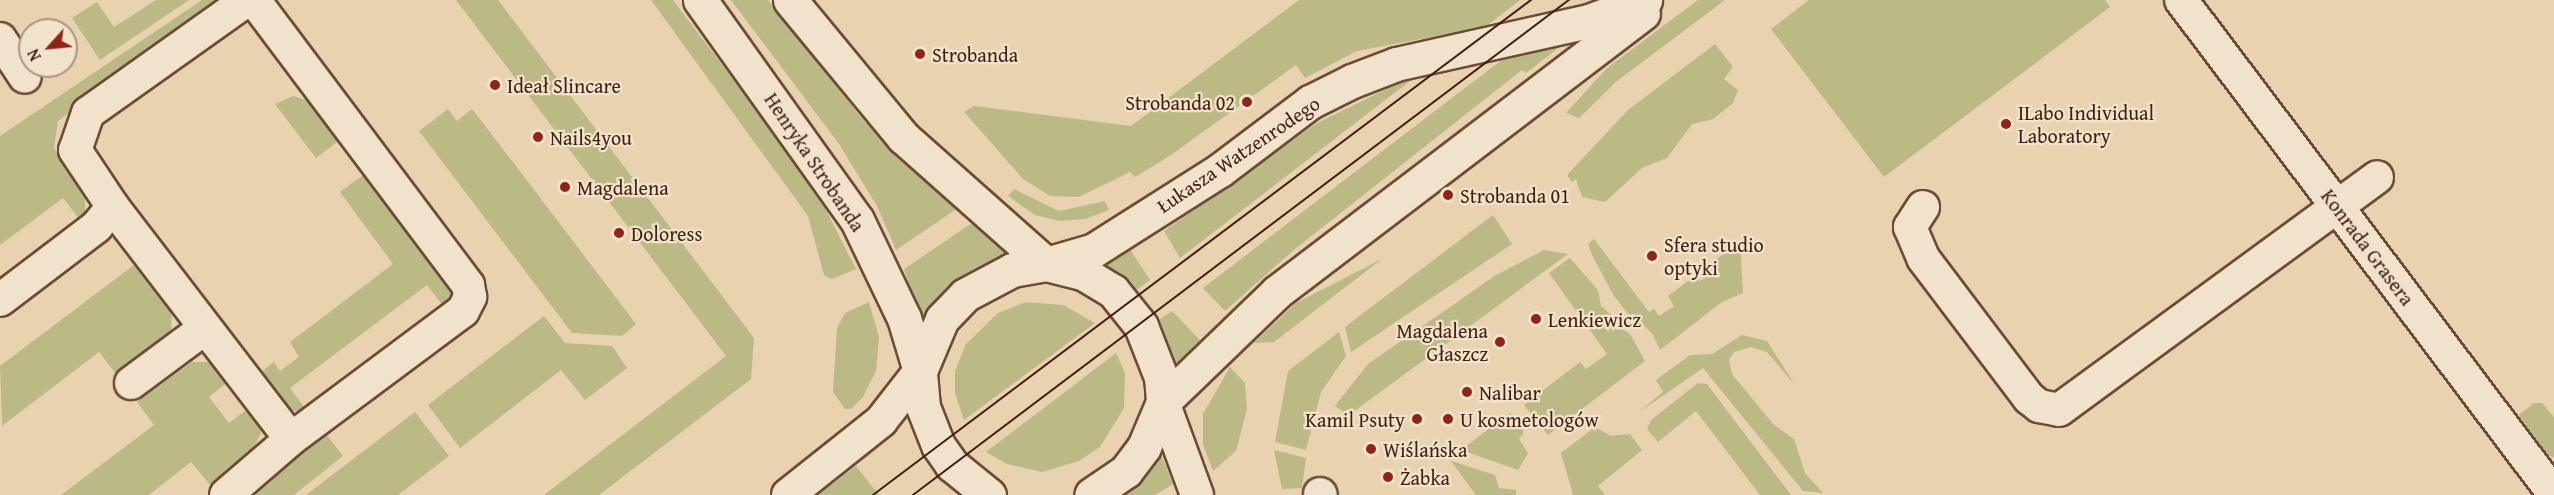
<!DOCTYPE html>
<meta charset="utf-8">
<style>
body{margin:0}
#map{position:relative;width:2554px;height:495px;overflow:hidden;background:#e8d2af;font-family:"Gentium Book Plus",serif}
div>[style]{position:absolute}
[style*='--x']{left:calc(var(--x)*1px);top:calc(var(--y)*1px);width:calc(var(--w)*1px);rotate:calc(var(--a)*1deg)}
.green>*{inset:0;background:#bbba87}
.roads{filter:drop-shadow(2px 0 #6c4c38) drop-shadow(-2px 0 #6c4c38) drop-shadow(0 2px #6c4c38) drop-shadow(0 -2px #6c4c38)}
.street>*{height:32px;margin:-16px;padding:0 16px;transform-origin:16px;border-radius:16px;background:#f0e2cb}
.secondary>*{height:33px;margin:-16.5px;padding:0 16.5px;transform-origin:16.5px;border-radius:16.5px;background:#f0e2cb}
.tram>*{height:1.5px;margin:-0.75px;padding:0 0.75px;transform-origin:0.75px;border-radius:0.75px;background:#421f11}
.dots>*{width:16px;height:16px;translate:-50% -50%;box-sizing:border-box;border:3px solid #f0e2cb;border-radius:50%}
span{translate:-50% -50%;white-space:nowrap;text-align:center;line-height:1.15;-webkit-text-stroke:4.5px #f0e2cb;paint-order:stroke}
.poi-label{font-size:20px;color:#421f11}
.left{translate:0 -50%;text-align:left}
.right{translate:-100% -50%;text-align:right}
.street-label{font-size:20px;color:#421f11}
.north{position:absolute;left:18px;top:18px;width:60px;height:60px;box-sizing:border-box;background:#f0e2cb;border:2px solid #aa9481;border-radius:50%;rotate:243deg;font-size:16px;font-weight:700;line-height:24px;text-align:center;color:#421f11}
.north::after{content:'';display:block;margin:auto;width:21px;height:27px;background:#8f2418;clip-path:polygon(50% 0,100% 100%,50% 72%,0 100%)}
</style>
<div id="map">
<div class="green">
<div style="clip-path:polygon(156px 0,189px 0,100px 60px,72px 18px,97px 2px,114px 27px)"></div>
<div style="clip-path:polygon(202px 0,217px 0,58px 121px,54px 148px,85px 191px,85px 214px,79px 219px,63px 198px,0 245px,0 136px)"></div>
<div style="clip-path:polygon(456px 0,498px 0,754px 338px,751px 379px,599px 495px,544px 495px,726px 356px)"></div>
<div style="clip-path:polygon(651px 0,673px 0,813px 185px,856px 269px,832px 279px,824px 275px,808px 216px)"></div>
<div style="clip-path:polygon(731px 0,768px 0,863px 120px,958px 208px,896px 250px,877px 206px,839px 144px)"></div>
<div style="clip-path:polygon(1299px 0,1520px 0,1485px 27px,1357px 51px,1305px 78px,1296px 65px,1171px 155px,1135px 177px,1130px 172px,1079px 197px,1050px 196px,1023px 179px,964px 112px,974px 106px,1131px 126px)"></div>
<div style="clip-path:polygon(1698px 0,1725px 0,1617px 81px,1579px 118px,1566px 113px,1607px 68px)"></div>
<div style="clip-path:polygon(1809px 0,2105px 0,2110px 7px,1884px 177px,1771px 29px)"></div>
<div style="clip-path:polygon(1715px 44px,1733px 67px,1724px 79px,1738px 90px,1733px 103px,1713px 119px,1692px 124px,1667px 158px,1642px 168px,1605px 202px,1582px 197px,1576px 179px,1572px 182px,1567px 175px,1628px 110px)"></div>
<div style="clip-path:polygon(1561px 46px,1526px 73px,1522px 70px,1295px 249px,1225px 311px,1203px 288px,1507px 56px)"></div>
<div style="clip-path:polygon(1423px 71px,1180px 258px,1164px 231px,1317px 123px)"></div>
<div style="clip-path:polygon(293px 96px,313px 102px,341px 139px,316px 158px,275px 104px)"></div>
<div style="clip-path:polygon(448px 109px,457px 121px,472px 109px,516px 166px,636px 324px,622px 336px,572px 333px,419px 131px)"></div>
<div style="clip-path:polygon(367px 172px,452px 295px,444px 307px,427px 285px,290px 388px,307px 411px,292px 411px,261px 372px,274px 362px,280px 371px,299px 357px,290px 342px,393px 264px,340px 192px)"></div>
<div style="clip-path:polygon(1014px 189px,1059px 211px,1105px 201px,1109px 210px,1085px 219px,1060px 221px,1035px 215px,1008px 196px)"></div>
<div style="clip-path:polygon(1493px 215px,1512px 244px,1351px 352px,1345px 327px)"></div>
<div style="clip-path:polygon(975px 221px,1016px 258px,924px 329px,904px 269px)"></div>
<div style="clip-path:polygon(1594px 239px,1649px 312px,1654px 309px,1659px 316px,1674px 306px,1668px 296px,1695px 276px,1700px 281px,1713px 272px,1710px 265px,1740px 240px,1743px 293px,1722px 302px,1660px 350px,1653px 335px,1637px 318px,1634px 321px,1614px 296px,1591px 253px,1588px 244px)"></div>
<div style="clip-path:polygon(1129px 248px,1150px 280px,1132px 293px,1097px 261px)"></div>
<div style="clip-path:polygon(1544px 250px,1568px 254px,1349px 415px,1335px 406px,1368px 364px,1496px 275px)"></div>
<div style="clip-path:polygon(1570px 258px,1598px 290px,1601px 306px,1615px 318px,1612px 322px,1630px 334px,1645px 361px,1548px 435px,1524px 405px,1580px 362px,1586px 369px,1607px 354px,1549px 273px)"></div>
<div style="clip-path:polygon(1382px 259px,1274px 342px,1254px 343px,1296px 303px)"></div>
<div style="clip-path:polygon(138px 262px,172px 309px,171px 330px,163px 340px,117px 375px,99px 352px,2px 426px,0 366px)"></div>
<div style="clip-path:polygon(869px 302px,879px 337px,876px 371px,863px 397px,851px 409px,845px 409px,833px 392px,837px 328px,845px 313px)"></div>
<div style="clip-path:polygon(1026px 302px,1063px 305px,1095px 323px,964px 420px,955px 393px,955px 371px,966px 344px,998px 313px)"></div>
<div style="clip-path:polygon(1172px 311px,1200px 340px,1173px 368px,1156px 322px)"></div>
<div style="clip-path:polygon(544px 316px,565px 343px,612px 346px,627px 368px,585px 400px,561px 370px,460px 448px,428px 405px)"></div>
<div style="clip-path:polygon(1339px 332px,1346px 356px,1321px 392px,1306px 450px,1275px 442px,1288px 371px)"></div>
<div style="clip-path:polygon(1742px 335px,1767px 341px,1795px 385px,1767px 352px,1751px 347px,1734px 352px,1729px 360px,1732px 374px,1774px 425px,1794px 439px,1805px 473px,1823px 493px,1803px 491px,1703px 368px,1638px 413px,1663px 392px,1656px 380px,1690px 355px,1712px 354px)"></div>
<div style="clip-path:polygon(1116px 353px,1125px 373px,1124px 408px,1100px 447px,1079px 461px,1042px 472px,1007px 464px,986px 452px)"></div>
<div style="clip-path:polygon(192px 362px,208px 362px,229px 381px,209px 397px,229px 423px,250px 407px,257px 418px,261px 433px,251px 454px,212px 487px,191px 462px,149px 495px,61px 495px,154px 425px,137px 402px)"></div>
<div style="clip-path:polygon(1230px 367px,1245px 383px,1247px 409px,1236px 451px,1213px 471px,1203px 445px,1203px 414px)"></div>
<div style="clip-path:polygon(1698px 383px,1707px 384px,1791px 495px,1760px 495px,1696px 411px,1658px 442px,1647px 429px,1651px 420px)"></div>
<div style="clip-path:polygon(2534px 403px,2542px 403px,2554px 417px,2554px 458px,2544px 452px,2519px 415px)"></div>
<div style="clip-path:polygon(415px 412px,449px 456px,398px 495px,306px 495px)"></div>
<div style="clip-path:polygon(1510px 413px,1524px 432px,1519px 439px,1528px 453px,1518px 470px,1461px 450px)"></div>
<div style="clip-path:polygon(1595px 427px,1611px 436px,1630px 434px,1642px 450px,1598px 486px,1605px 495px,1573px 495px,1561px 453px)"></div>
<div style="clip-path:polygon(326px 434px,343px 456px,294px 495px,249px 495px)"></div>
<div style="clip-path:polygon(1159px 449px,1173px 484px,1155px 495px,1114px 495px)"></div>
<div style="clip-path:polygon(1274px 450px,1306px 458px,1302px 488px,1282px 489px)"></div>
<div style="clip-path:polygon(1451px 461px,1495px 475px,1499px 488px,1516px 490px,1516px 495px,1476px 495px)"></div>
<div style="clip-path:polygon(856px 466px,879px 495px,818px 495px)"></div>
</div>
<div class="roads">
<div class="street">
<div style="--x:247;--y:0;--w:195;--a:144.6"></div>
<div style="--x:88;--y:113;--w:39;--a:109"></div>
<div style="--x:75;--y:150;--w:69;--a:56.3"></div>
<div style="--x:113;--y:207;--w:292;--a:52.5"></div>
<div style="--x:2181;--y:0;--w:619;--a:52.94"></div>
<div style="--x:0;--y:39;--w:45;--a:56.7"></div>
<div style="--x:1923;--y:207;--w:24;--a:123"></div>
<div style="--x:1910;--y:227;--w:34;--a:67"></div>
<div style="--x:1923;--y:258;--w:176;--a:52.9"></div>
<div style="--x:2029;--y:398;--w:13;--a:39"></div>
<div style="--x:2039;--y:406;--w:20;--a:11"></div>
<div style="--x:2059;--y:410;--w:394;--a:-36.2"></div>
<div style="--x:0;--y:300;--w:121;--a:-37.2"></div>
<div style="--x:96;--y:227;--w:26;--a:-50"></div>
<div style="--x:131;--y:383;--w:92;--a:-36.6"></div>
<div style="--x:1163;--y:402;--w:99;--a:69.9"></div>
<div style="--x:1320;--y:494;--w:1;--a:45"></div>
<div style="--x:226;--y:495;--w:86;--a:-40.7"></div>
<div style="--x:291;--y:439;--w:214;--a:-36.7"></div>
<div style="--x:463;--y:311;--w:16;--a:-63"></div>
<div style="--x:470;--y:297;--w:12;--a:-99"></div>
<div style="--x:468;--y:285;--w:356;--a:-126.9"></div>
<div style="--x:788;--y:495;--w:119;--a:-38.5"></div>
<div style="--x:881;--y:421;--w:63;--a:-52"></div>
</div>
<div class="secondary">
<div style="--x:700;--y:0;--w:270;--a:54.5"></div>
<div style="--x:857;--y:220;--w:109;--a:64.4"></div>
<div style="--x:904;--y:318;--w:55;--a:73.2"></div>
<div style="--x:790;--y:0;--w:178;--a:50.5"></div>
<div style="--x:903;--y:137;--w:191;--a:41.6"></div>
<div style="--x:1046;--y:264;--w:50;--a:-16.3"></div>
<div style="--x:1094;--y:250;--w:149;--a:-32.4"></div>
<div style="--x:1220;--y:170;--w:113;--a:-37.1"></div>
<div style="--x:1310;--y:102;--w:47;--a:-26.6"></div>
<div style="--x:1352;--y:81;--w:47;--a:-21.1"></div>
<div style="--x:1396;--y:64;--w:198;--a:-12.6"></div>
<div style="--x:1589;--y:21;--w:60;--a:-20.6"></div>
<div style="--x:1163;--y:402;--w:158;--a:-44"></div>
<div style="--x:1277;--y:292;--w:460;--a:-37.3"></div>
<div style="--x:989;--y:495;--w:48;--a:-141"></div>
<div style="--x:952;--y:465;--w:24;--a:-125"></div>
<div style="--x:938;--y:445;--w:41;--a:-111.5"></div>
<div style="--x:923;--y:407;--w:36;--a:-95"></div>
<div style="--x:920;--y:371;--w:56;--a:-67.1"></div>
<div style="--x:942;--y:319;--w:33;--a:-46"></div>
<div style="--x:965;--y:295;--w:53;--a:-28"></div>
<div style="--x:1012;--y:270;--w:35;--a:-10"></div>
<div style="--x:1046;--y:264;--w:38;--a:14"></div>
<div style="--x:1083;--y:273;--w:35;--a:31"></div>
<div style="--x:1113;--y:291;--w:45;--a:51.3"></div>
<div style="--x:1141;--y:326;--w:55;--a:68.6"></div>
<div style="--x:1161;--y:377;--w:25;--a:85"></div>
<div style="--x:1163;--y:402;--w:49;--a:112.9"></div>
<div style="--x:1144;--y:447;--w:30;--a:127"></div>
<div style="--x:1126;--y:471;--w:42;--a:145.6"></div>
</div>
</div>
<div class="tram">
<div style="--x:873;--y:495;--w:823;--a:-36.95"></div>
<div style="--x:913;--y:495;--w:822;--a:-37.04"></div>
</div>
<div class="dots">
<div style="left:920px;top:54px;background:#8f2418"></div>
<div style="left:495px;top:85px;background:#8f2418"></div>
<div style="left:1247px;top:102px;background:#8f2418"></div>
<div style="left:2006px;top:124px;background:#8f2418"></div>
<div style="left:538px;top:137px;background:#8f2418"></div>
<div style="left:565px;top:187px;background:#8f2418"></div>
<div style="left:1448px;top:195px;background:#8f2418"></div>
<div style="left:619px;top:233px;background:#8f2418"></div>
<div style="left:1652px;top:256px;background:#8f2418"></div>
<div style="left:1536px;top:319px;background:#8f2418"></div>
<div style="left:1500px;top:342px;background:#8f2418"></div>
<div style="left:1467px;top:392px;background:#8f2418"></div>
<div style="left:1417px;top:419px;background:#8f2418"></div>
<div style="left:1448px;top:419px;background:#8f2418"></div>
<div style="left:1371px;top:449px;background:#8f2418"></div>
<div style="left:1388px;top:477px;background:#8f2418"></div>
</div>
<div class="poi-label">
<span class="left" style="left:932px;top:54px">Strobanda</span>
<span class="left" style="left:507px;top:85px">Ideał Slincare</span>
<span class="right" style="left:1235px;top:102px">Strobanda 02</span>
<span class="left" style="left:2018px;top:124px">ILabo Individual<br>Laboratory</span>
<span class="left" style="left:550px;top:137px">Nails4you</span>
<span class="left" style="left:577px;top:187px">Magdalena</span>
<span class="left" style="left:1460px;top:195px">Strobanda 01</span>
<span class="left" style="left:631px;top:233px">Doloress</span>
<span class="left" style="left:1664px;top:256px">Sfera studio<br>optyki</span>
<span class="left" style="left:1548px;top:319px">Lenkiewicz</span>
<span class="right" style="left:1488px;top:342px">Magdalena<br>Głaszcz</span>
<span class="left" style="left:1479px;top:392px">Nalibar</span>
<span class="right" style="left:1405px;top:419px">Kamil Psuty</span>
<span class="left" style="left:1460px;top:419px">U kosmetologów</span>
<span class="left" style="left:1383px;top:449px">Wiślańska</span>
<span class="left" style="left:1400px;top:477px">Żabka</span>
</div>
<div class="street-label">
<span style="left:1238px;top:154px;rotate:-34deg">Łukasza Watzenrodego</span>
<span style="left:815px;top:162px;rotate:56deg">Henryka Strobanda</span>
<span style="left:2368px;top:247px;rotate:53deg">Konrada Grasera</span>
</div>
<div class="north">N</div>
</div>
